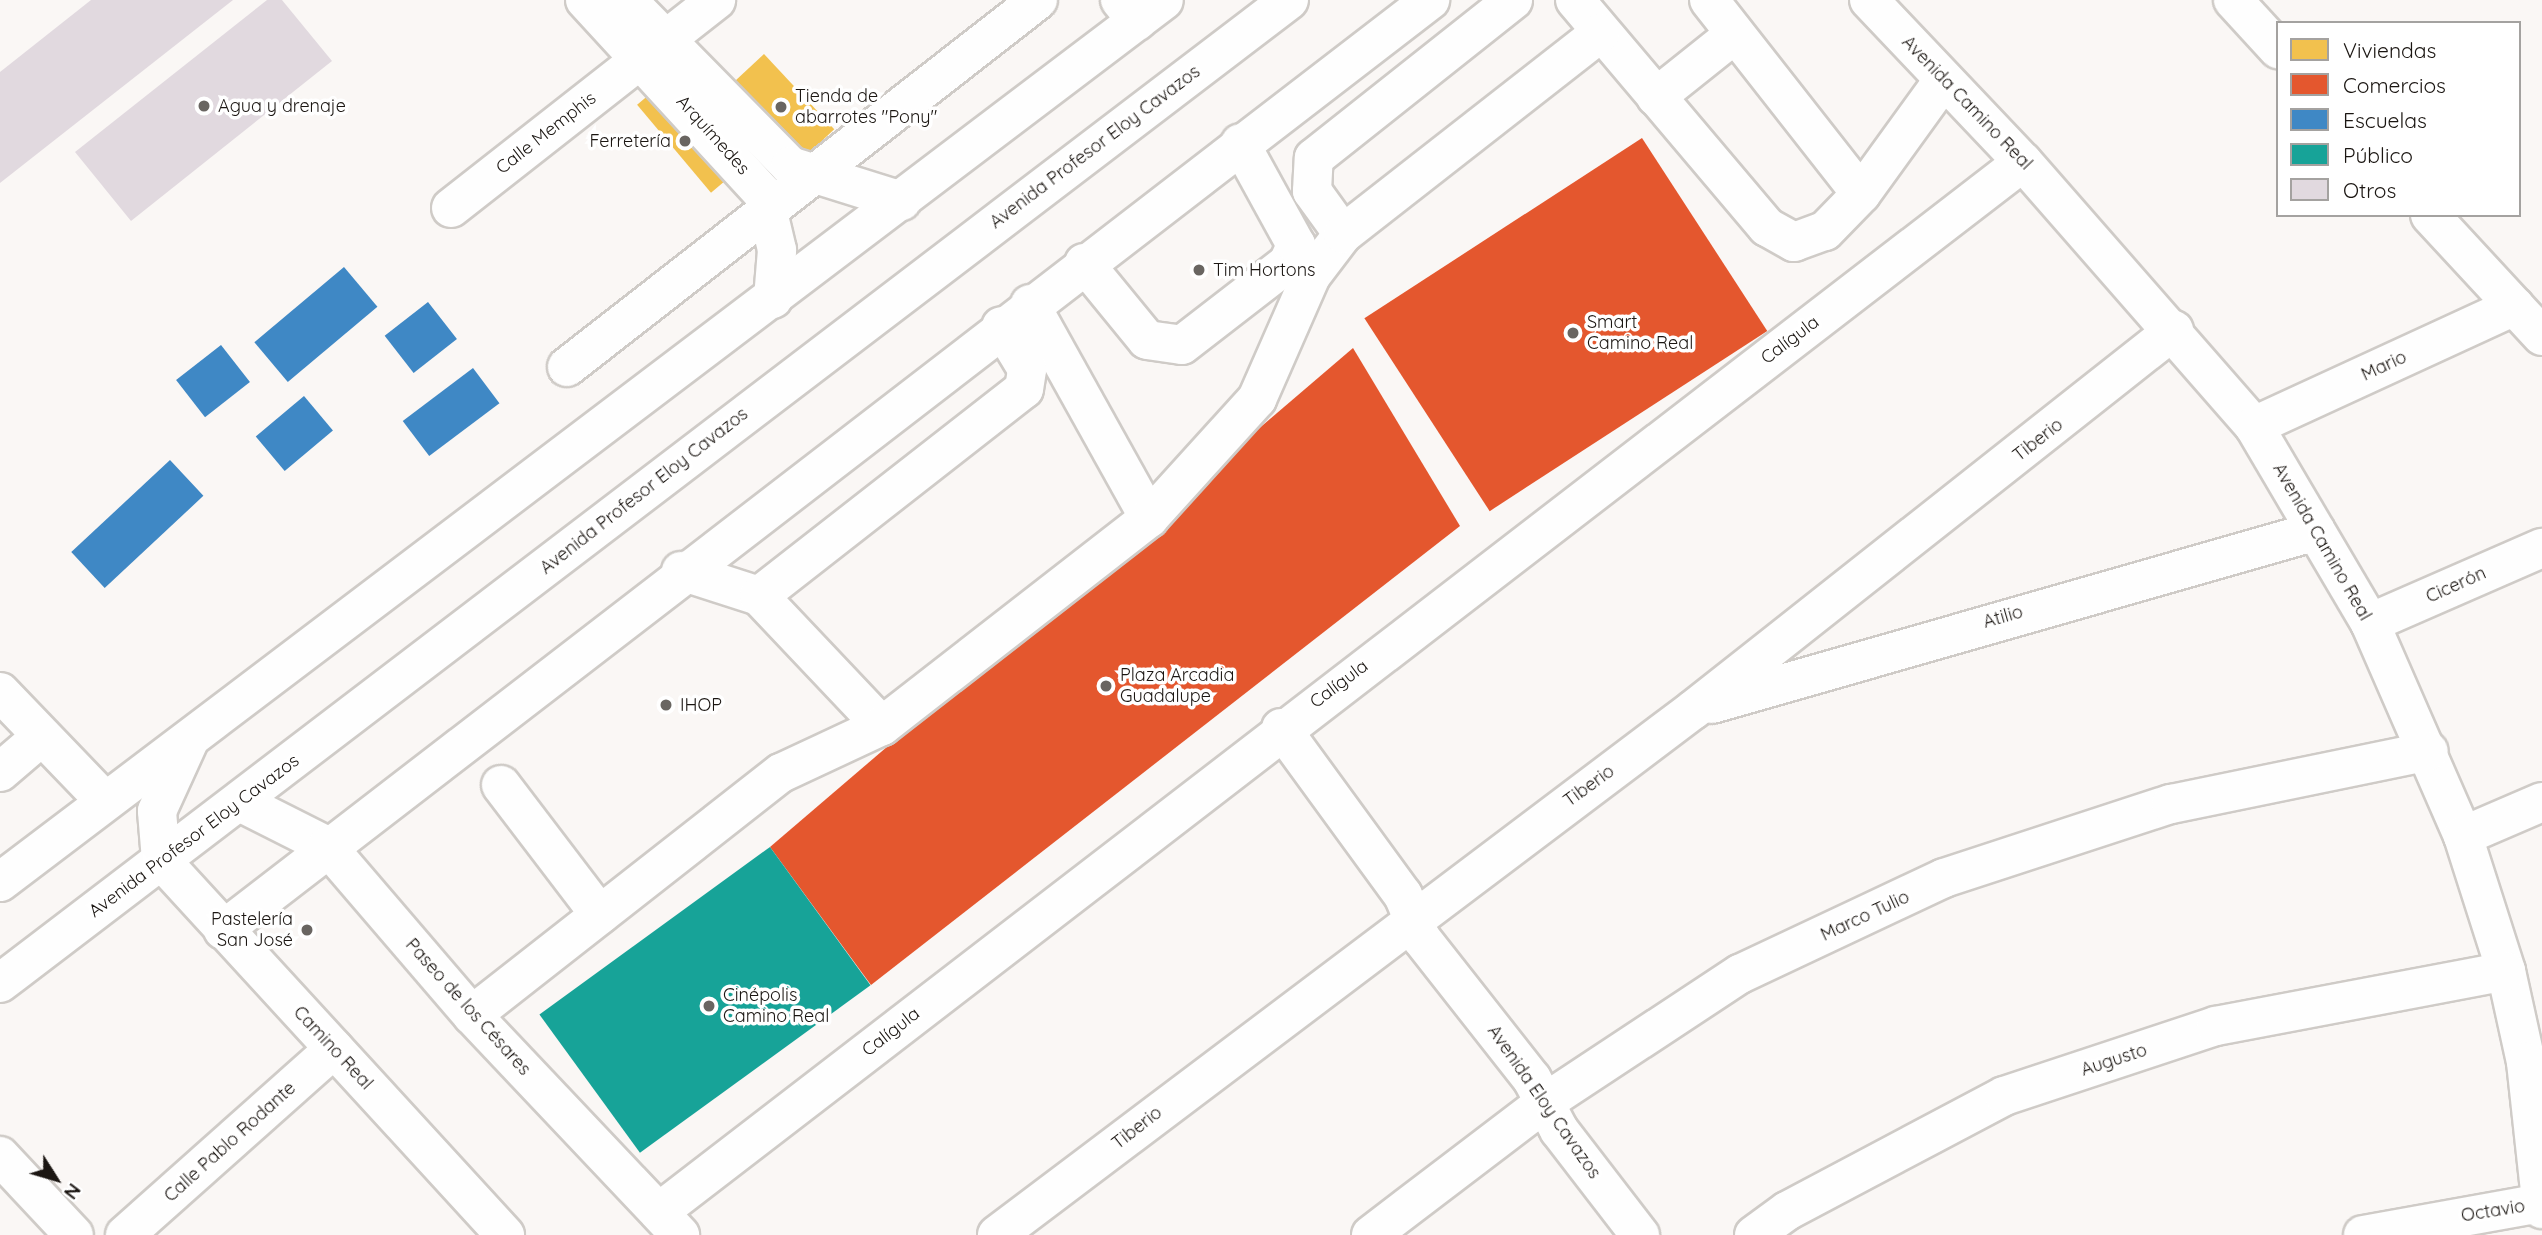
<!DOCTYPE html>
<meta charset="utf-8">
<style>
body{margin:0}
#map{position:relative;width:2542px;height:1235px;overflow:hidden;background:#faf7f5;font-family:Quicksand,sans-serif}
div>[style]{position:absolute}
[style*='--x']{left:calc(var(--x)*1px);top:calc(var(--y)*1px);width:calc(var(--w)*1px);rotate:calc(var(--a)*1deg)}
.homes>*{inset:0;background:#f2c14e;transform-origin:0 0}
.shops>*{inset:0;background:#e4572e;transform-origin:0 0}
.schools>*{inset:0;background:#3f88c5;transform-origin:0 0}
.public>*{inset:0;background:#17a398;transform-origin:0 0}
.building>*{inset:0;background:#e1d9df}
.roads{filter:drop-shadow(2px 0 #cfcbc7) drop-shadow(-2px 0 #cfcbc7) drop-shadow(0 2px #cfcbc7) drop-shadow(0 -2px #cfcbc7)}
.minor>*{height:38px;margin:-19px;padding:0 19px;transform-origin:19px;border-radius:19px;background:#fefefe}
.major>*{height:38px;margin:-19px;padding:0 19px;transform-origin:19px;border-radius:19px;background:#fefefe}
.dots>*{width:19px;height:19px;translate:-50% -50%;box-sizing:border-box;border:4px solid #fff;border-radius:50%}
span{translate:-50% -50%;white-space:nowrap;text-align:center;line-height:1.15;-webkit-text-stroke:7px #fff;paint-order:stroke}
.poi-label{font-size:18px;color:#1b1612}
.left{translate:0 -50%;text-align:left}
.right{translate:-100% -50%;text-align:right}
.street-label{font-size:18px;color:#1b1612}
.legend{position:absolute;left:2276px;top:21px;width:245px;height:196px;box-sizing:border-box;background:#fff;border:2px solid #a4a2a0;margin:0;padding:9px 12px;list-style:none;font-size:21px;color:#1b1612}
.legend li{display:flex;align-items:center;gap:14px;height:35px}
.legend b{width:35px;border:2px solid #a4a2a0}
.north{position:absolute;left:21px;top:1144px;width:70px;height:70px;-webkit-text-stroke:5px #fff;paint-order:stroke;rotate:127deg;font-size:19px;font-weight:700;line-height:28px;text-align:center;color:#1b1612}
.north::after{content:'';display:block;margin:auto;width:24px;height:32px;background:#1b1612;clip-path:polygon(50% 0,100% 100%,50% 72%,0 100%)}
</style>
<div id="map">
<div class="homes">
<div style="left:764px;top:54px;width:103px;height:47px;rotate:47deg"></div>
<div style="left:657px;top:88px;width:115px;height:26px;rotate:50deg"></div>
</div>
<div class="shops">
<div style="left:1642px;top:138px;width:230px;height:331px;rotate:57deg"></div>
<div style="clip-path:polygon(1353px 348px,1460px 526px,871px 985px,770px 847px)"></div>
</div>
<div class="schools">
<div style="left:344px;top:267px;width:52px;height:117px;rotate:50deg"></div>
<div style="left:428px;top:302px;width:47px;height:55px;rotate:52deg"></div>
<div style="left:221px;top:345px;width:47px;height:57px;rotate:52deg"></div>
<div style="left:473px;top:368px;width:44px;height:88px;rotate:53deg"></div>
<div style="left:304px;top:396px;width:45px;height:63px;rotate:50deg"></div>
<div style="left:170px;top:460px;width:49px;height:135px;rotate:47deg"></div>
</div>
<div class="public">
<div style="left:770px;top:847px;width:171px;height:285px;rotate:54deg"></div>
</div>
<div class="building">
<div style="clip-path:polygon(91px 0,233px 0,0 183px,0 72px)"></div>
<div style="clip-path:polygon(267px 0,282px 0,332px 61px,131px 221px,75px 152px)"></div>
</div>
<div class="roads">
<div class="minor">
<div style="--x:585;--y:0;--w:265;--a:47.4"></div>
<div style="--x:764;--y:195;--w:57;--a:76.7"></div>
<div style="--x:777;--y:250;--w:49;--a:94.7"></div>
<div style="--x:627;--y:0;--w:233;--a:45.5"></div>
<div style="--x:790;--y:166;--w:117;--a:17.4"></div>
<div style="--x:1120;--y:0;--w:27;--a:51"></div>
<div style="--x:1575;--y:0;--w:297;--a:49.8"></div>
<div style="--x:1767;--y:227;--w:31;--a:29"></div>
<div style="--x:1794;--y:242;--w:33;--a:-20"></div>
<div style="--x:1825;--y:231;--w:52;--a:-45.8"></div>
<div style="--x:1861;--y:194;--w:138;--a:-54.1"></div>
<div style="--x:1709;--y:0;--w:246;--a:51.9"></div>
<div style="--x:1869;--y:0;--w:224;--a:46.5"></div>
<div style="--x:2023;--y:162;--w:351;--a:48.8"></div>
<div style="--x:2254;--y:426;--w:229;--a:59.5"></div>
<div style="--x:2370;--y:623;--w:232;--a:66.4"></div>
<div style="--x:2463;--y:836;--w:142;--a:72.3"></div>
<div style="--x:2506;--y:971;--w:93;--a:77.6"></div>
<div style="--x:2526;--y:1062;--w:148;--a:83.8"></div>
<div style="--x:2233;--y:0;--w:67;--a:47.4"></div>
<div style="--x:1656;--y:97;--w:101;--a:-38.6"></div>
<div style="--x:451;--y:208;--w:337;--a:-38.1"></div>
<div style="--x:2430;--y:215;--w:165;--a:47.2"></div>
<div style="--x:1343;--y:234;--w:53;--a:-125.8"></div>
<div style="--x:1312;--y:191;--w:33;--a:-87"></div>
<div style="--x:1314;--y:158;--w:254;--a:-38.4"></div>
<div style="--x:1084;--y:263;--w:99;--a:50.7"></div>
<div style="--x:1147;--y:340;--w:35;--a:8"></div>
<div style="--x:1182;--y:345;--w:134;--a:-37.7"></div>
<div style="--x:1288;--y:263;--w:20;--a:-66"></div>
<div style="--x:1296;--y:245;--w:116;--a:-118.8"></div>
<div style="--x:1030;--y:304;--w:245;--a:60.9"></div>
<div style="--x:567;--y:367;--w:597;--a:-37.93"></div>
<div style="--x:2254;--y:426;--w:287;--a:-24.7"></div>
<div style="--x:681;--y:571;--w:82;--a:17.8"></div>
<div style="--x:759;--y:596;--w:179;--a:46.6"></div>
<div style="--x:759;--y:596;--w:336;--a:-38"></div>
<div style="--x:1024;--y:389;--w:20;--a:-81"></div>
<div style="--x:1027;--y:369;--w:50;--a:-121.2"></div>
<div style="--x:2370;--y:623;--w:188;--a:-23.6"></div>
<div style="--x:0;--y:692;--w:151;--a:46.1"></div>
<div style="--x:1712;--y:704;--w:628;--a:-15.98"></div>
<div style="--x:1281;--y:728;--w:207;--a:53.9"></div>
<div style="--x:1403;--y:895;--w:47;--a:67.3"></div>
<div style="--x:1421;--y:938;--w:179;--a:51.8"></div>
<div style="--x:1532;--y:1079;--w:58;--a:62.1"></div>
<div style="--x:1559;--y:1130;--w:133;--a:52.4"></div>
<div style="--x:0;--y:772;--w:55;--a:-40.6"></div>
<div style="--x:501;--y:785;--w:163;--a:52.7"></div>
<div style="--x:240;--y:802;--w:97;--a:26.8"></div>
<div style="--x:327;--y:846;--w:223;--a:49.4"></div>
<div style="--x:472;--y:1015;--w:303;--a:46.6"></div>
<div style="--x:2463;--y:836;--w:86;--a:-23.3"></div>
<div style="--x:161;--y:860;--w:509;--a:47.47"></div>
<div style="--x:223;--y:930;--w:1524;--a:-37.61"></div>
<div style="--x:472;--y:1015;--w:392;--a:-38.1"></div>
<div style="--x:781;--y:773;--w:111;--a:-25"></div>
<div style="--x:882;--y:726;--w:338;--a:-37.9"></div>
<div style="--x:1149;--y:518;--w:161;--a:-47.8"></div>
<div style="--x:1257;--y:399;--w:134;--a:-66.3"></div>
<div style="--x:1311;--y:276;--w:53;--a:-52.7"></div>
<div style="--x:1343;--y:234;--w:326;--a:-38"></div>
<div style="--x:0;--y:1156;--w:108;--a:46.9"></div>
<div style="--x:659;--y:1212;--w:1721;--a:-37.59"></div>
<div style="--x:125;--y:1235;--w:280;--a:-41.7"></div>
<div style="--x:997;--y:1235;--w:872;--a:-37.03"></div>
<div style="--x:1693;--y:710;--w:613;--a:-38.31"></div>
<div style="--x:1371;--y:1235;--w:218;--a:-37.3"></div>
<div style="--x:1544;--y:1103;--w:235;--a:-33.4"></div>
<div style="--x:1740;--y:974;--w:225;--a:-25.2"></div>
<div style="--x:1944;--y:878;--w:239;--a:-18.1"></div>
<div style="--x:2171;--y:804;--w:263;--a:-11.6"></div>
<div style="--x:1754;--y:1235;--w:41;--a:-36"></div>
<div style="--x:1787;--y:1211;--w:246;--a:-27.9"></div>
<div style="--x:2004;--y:1096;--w:223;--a:-18.3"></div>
<div style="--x:2216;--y:1026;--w:295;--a:-10.7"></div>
<div style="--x:2363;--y:1235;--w:181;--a:-10.2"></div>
</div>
<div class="major">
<div style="--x:161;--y:860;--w:49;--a:-94.7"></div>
<div style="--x:157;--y:811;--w:75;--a:-65.5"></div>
<div style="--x:0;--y:882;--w:1460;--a:-37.15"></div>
<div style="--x:0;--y:983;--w:1621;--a:-37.33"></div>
</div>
</div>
<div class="dots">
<div style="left:204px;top:106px;background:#696561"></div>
<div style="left:781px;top:107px;background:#696561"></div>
<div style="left:685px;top:141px;background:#696561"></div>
<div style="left:1199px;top:270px;background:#696561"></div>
<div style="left:1573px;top:333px;background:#696561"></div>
<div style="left:1106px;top:686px;background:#696561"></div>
<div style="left:666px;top:705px;background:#696561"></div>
<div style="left:307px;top:930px;background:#696561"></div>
<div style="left:709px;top:1006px;background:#696561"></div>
</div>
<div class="poi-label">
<span class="left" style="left:795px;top:107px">Tienda de<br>abarrotes "Pony"</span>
<span class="left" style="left:218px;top:106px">Agua y drenaje</span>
<span class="right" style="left:671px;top:141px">Ferretería</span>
<span class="left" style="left:1213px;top:270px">Tim Hortons</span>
<span class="left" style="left:1587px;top:333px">Smart<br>Camino Real</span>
<span class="left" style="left:1120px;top:686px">Plaza Arcadia<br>Guadalupe</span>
<span class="left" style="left:680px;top:705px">IHOP</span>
<span class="right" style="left:293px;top:930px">Pastelería<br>San José</span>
<span class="left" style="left:723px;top:1006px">Cinépolis<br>Camino Real</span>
</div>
<div class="street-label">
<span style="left:1967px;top:103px;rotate:46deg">Avenida Camino Real</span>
<span style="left:546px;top:133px;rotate:-38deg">Calle Memphis</span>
<span style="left:713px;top:135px;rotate:48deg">Arquímedes</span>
<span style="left:1095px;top:147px;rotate:-37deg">Avenida Profesor Eloy Cavazos</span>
<span style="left:1790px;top:340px;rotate:-37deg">Calígula</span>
<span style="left:2384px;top:366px;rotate:-25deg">Mario</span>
<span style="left:2038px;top:440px;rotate:-38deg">Tiberio</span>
<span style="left:644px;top:491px;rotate:-38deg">Avenida Profesor Eloy Cavazos</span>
<span style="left:2322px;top:542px;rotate:60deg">Avenida Camino Real</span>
<span style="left:2456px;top:585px;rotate:-24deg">Cicerón</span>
<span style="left:2003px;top:617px;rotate:-16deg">Atilio</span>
<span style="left:1339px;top:684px;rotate:-37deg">Calígula</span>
<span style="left:1589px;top:786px;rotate:-36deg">Tiberio</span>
<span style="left:194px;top:836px;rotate:-37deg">Avenida Profesor Eloy Cavazos</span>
<span style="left:1865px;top:916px;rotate:-25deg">Marco Tulio</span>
<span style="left:468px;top:1007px;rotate:48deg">Paseo de los Césares</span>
<span style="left:891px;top:1032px;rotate:-38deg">Calígula</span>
<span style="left:333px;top:1048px;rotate:47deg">Camino Real</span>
<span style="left:2114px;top:1060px;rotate:-18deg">Augusto</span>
<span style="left:1544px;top:1102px;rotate:55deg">Avenida Eloy Cavazos</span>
<span style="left:1137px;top:1128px;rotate:-38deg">Tiberio</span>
<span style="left:230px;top:1142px;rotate:-42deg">Calle Pablo Rodante</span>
<span style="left:2493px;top:1211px;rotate:-9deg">Octavio</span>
</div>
<ul class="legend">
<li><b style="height:19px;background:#f2c14e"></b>Viviendas</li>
<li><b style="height:19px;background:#e4572e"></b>Comercios</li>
<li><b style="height:19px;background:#3f88c5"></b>Escuelas</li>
<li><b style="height:19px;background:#17a398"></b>Público</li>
<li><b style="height:19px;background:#e1d9df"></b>Otros</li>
</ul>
<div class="north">N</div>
</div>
